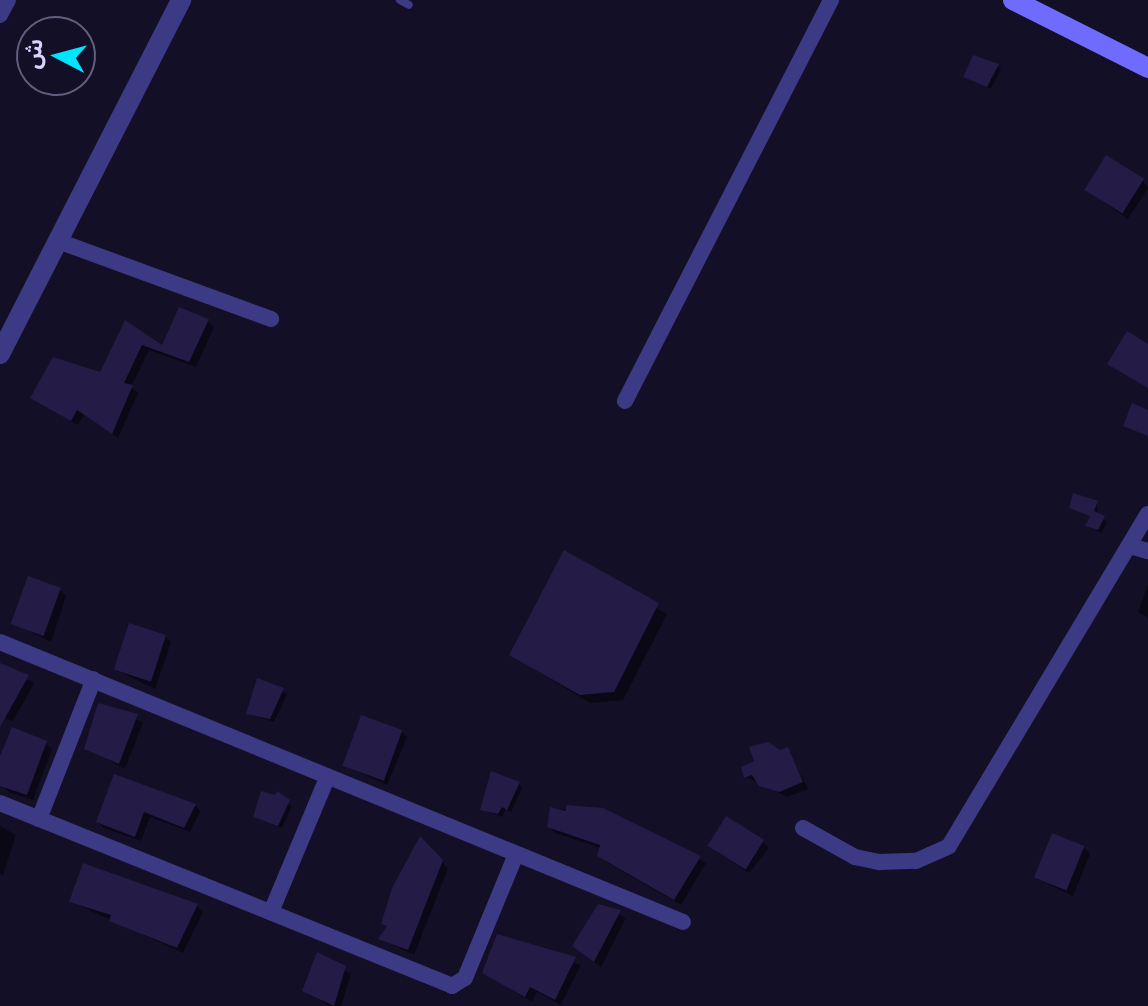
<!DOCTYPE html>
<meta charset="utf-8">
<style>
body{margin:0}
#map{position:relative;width:1148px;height:1006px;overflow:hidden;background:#130f26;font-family:"Fira Sans Condensed","Noto Sans Arabic",sans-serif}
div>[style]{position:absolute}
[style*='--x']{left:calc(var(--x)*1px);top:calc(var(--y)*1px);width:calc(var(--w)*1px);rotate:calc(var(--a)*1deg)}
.shadow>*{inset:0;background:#0007}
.building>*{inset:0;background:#241b47;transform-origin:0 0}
.service>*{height:8px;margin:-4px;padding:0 4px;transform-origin:4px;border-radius:4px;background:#3d3a85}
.minor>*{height:16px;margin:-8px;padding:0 8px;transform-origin:8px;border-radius:8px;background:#3d3a85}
.tertiary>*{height:20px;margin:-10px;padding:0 10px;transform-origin:10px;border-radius:10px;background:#3d3a85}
.secondary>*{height:20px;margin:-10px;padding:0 10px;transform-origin:10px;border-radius:10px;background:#6f6bff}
span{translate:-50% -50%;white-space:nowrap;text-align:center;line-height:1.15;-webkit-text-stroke:8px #130f26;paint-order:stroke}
.north{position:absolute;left:16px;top:16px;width:80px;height:80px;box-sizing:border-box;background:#130f26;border:2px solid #625e7d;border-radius:50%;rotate:276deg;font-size:22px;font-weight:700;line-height:32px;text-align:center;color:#d9d4ff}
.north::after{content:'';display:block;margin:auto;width:28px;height:36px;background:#00e5ff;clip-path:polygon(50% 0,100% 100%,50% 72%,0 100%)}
</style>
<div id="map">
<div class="shadow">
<div style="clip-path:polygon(998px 66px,1001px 69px,991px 89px,966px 76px)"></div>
<div style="clip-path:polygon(1143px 181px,1148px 188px,1128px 219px,1086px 190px)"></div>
<div style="clip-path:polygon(208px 321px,214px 327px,196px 367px,149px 350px,131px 387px,138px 393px,118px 438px,84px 415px,78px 425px,33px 398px,101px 375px,126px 323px,163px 348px)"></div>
<div style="clip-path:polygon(1097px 503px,1097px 515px,1107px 522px,1102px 533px,1087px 526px,1091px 517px,1071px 507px)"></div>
<div style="clip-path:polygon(565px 553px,667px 614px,623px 700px,590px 703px,511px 655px)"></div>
<div style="clip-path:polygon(1148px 584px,1148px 618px,1138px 612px)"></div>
<div style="clip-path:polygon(60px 590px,66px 596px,51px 642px,14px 623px)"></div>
<div style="clip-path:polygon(165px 636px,171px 642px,155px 689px,114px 669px)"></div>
<div style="clip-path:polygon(0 665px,34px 683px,13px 721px,0 717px)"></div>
<div style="clip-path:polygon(258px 681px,287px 694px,274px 722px,248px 714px)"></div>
<div style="clip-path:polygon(100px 706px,143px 722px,125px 769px,86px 748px)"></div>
<div style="clip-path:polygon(401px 731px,407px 737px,387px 785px,343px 765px)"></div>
<div style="clip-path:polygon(45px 743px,52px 749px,33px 800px,8px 792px,0 782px,0 761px)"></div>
<div style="clip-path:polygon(788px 750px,808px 789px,787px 797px,746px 777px)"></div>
<div style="clip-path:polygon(115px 777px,195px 805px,200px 811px,190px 832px,150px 817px,141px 841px,104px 828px,98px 822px)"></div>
<div style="clip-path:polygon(519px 784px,522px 788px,511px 812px,506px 809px,502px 817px,482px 810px)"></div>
<div style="clip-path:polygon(276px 798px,292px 806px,282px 828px,255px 817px)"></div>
<div style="clip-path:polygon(552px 809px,602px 810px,706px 863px,681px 905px,606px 862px,601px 848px,555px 833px,549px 826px)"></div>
<div style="clip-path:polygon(0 826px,16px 835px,3px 875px,0 874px)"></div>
<div style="clip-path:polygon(420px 840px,448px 868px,414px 955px,381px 939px)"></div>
<div style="clip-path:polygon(763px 842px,769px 848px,749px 873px,716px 851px)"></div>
<div style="clip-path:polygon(1084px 848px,1090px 854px,1073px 896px,1036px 878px)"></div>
<div style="clip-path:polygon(71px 902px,197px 906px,203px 912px,183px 953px)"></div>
<div style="clip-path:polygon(599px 906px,626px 918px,601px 967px,581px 952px)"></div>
<div style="clip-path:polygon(498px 937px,581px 965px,561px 1005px,537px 992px,532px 1002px,484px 973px)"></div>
<div style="clip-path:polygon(318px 955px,351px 974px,341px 1006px,329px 1006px,304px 990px)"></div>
</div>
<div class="building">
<div style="clip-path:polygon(973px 55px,999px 64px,987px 87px,963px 77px)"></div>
<div style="left:1106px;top:155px;width:45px;height:41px;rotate:32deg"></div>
<div style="clip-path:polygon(179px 307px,209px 319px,189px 362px,142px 345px,124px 383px,133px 385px,112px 434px,77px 410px,71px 421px,30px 398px,53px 357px,100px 372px,125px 320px,162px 345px)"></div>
<div style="clip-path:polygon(1127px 331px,1148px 344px,1148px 388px,1107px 364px)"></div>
<div style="clip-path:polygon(1132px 403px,1148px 410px,1148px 436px,1123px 426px)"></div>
<div style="clip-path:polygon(1073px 493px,1098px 501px,1094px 511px,1105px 516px,1098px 530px,1085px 526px,1090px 516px,1069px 508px)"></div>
<div style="clip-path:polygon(564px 550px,659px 603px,614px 692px,580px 695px,509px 655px)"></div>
<div style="left:28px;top:576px;width:35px;height:51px;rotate:20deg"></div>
<div style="left:129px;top:623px;width:39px;height:49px;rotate:18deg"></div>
<div style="clip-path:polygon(0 663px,29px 675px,0 727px)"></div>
<div style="clip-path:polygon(257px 678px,284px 688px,270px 719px,246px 714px)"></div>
<div style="clip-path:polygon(98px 703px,138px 714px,119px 764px,84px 749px)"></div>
<div style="left:361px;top:715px;width:44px;height:54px;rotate:20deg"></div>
<div style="clip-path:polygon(12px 727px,47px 741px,27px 795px,0 786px,0 756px)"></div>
<div style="clip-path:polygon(768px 742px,780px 750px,788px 747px,803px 782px,779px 792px,759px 786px,752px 775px,744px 778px,741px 767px,754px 761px,749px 747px)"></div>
<div style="clip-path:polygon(491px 771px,520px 782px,507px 810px,502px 807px,498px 814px,480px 810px)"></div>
<div style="clip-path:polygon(114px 774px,196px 804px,184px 828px,144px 812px,135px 837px,96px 822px)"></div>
<div style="clip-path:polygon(261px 791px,275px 795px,277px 791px,290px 800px,278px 826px,253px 817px)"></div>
<div style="clip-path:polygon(566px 805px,603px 808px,701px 856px,674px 900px,597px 856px,600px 845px,547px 827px,550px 807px,566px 811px)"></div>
<div style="left:726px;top:816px;width:45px;height:35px;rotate:32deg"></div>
<div style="left:1052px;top:833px;width:35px;height:48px;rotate:22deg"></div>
<div style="clip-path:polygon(420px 836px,443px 860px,408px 950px,378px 939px,387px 926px,381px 924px,392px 888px)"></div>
<div style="clip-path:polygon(83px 863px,198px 904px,177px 948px,109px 921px,111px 915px,69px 902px)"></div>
<div style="clip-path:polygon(598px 904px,621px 910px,594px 962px,572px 946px)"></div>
<div style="clip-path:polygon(497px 934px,576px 957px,555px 1000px,530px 987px,525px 997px,482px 973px)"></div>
<div style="clip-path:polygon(317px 952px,346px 966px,334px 1006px,302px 991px)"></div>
</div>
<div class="service">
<div style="--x:400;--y:0;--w:10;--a:29"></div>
</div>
<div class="minor">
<div style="--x:0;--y:15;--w:17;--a:-62"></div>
<div style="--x:58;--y:241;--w:227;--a:20.1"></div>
<div style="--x:625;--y:401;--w:451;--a:-62.8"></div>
<div style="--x:1130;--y:546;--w:19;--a:16"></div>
<div style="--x:0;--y:642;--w:738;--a:22.29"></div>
<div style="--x:0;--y:803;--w:488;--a:22"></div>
<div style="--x:452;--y:986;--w:15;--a:-32"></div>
<div style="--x:465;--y:978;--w:134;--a:-67.6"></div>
<div style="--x:39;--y:819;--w:150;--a:-68.6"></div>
<div style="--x:803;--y:828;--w:60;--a:29.1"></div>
<div style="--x:855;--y:857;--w:25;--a:12"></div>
<div style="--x:879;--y:862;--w:37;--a:-2"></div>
<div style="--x:916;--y:861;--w:36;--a:-24"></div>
<div style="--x:949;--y:846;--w:387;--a:-59.1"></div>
<div style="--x:271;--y:912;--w:147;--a:-67.3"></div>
</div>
<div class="tertiary">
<div style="--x:0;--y:354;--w:398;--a:-62.9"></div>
</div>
<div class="secondary">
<div style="--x:1013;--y:0;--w:151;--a:26.7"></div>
</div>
<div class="north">ش</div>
</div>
